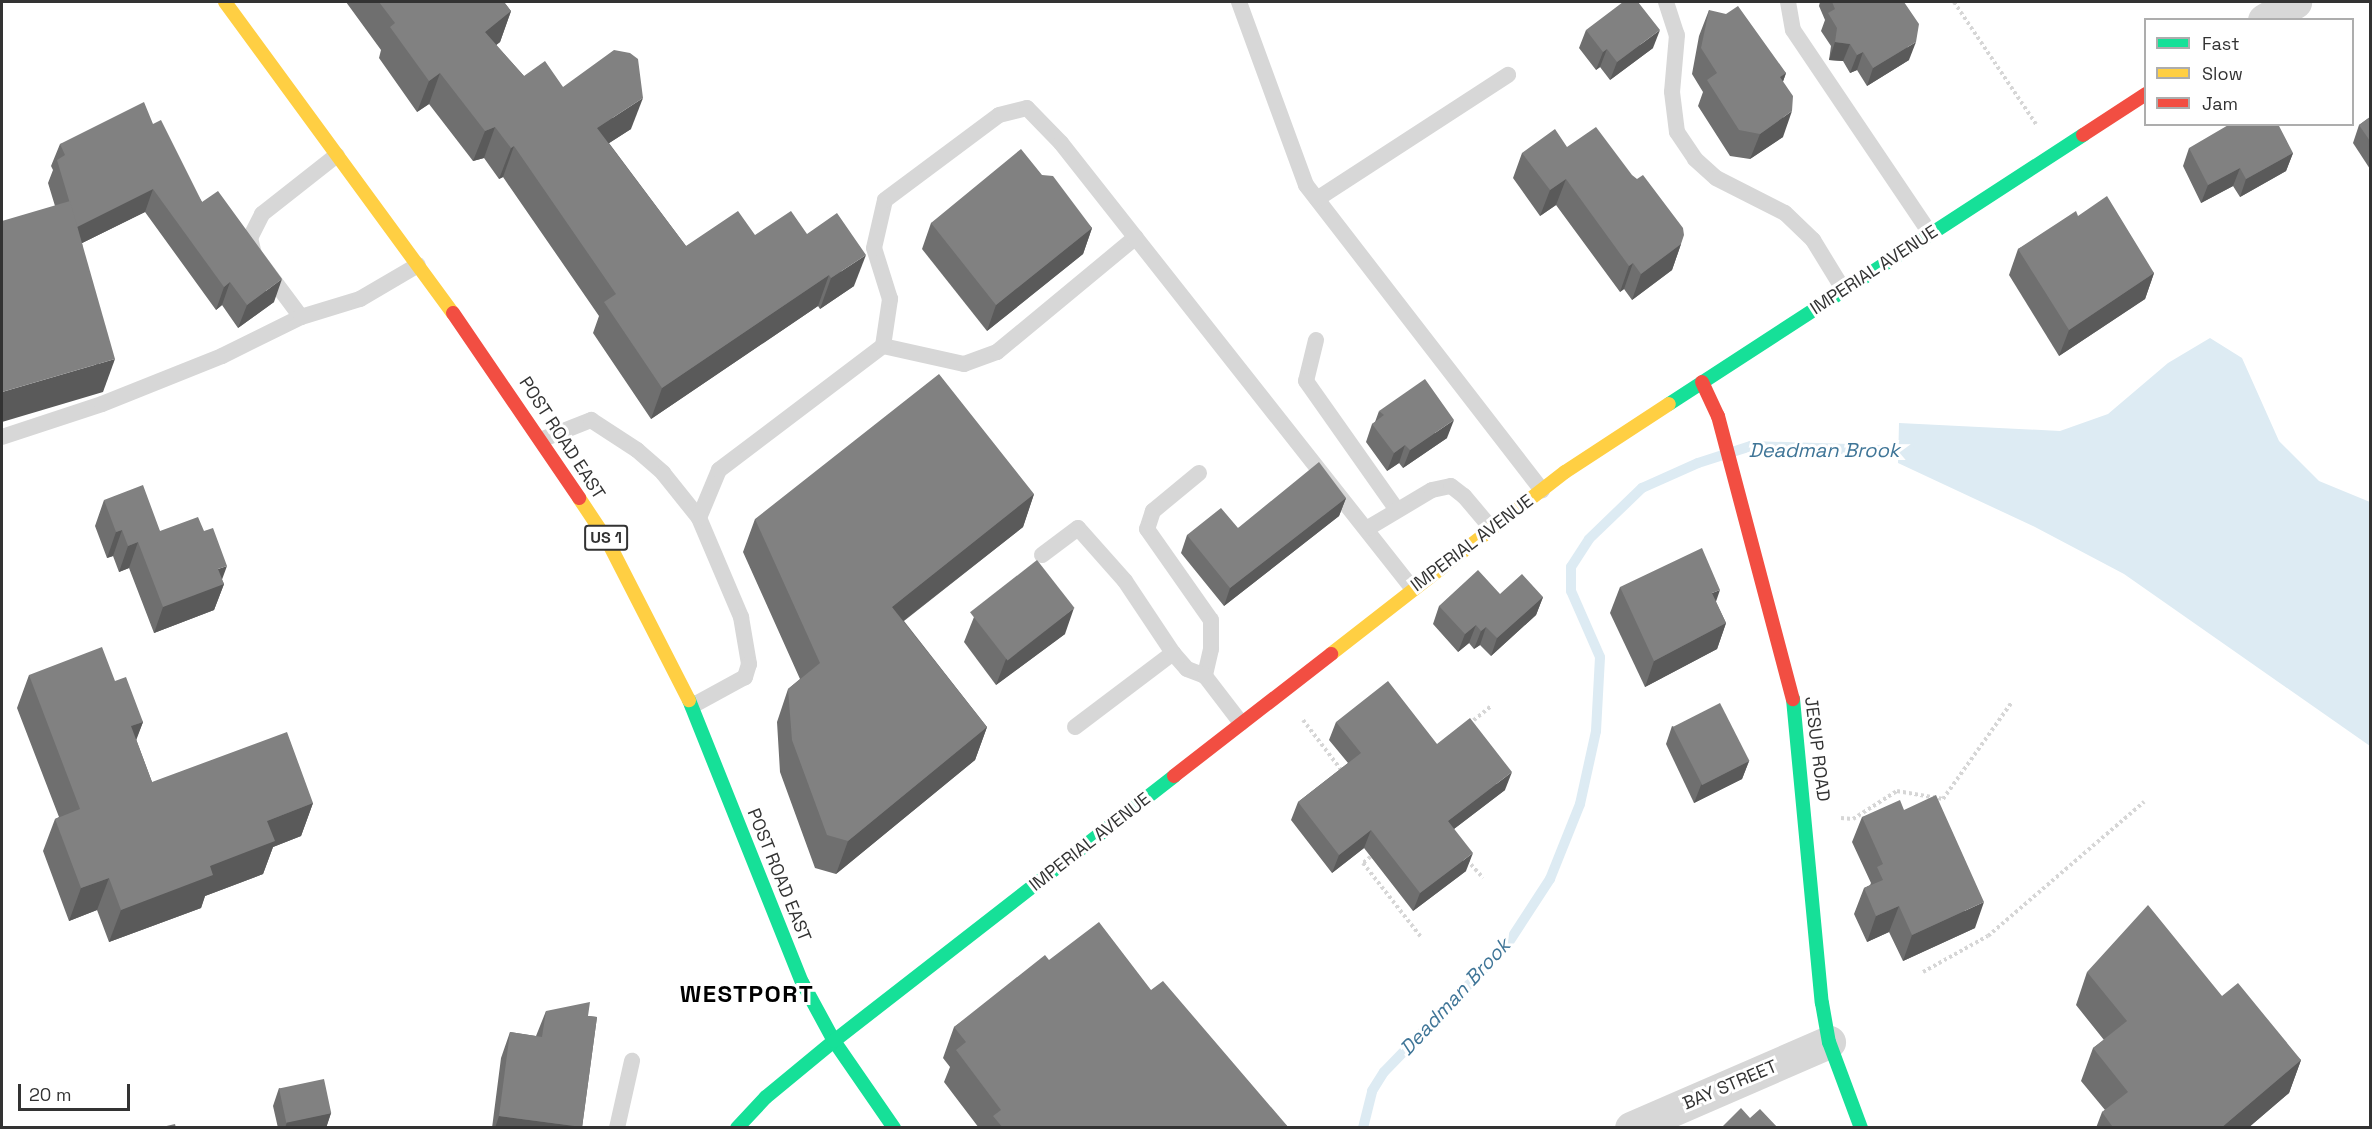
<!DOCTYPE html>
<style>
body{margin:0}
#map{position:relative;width:2372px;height:1129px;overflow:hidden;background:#fff;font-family:"Space Grotesk",sans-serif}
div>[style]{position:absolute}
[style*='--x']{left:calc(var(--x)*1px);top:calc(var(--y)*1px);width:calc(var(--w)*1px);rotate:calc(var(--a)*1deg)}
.water>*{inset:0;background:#ddebf3}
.stream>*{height:10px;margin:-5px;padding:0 5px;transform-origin:5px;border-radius:5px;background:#ddebf3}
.path>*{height:4px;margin-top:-2px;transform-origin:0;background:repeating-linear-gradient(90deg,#d6d6d6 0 3px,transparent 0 6px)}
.lane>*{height:16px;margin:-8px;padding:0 8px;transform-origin:8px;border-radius:8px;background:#d7d7d7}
.street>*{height:33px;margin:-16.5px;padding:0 16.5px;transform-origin:16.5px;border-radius:16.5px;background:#d7d7d7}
.fast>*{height:14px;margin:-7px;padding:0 7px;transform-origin:7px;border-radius:7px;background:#16e098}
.slow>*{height:14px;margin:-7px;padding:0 7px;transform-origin:7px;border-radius:7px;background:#ffcf43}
.jam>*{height:14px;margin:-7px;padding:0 7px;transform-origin:7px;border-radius:7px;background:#f24e42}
.wall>*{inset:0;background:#6f6f6f}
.shaded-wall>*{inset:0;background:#5a5a5a}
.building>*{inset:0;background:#818181;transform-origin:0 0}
span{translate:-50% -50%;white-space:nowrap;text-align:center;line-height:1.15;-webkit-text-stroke:6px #fff;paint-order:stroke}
.shield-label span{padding:2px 4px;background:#fff;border:2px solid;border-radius:4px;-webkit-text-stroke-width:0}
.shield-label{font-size:16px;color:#333;font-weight:700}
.street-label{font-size:18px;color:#333}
.water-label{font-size:20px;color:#3f7597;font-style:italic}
.district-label{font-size:24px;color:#000;font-weight:700;letter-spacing:1.5px}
.frame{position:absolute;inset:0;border:3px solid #333;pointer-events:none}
.legend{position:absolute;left:2144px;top:18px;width:210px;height:108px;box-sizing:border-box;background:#fff;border:2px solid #adadad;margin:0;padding:8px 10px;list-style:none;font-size:18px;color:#333}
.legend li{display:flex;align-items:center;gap:12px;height:30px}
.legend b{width:30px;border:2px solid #adadad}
.scale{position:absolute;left:18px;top:1084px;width:112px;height:27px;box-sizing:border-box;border:3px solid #333;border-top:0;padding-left:8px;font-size:18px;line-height:21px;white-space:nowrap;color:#333;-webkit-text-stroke:4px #fff;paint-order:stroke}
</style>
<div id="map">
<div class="water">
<div style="clip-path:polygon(2210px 338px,2242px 358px,2279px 441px,2319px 481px,2370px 502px,2370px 746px,2124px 574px,2035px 527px,1898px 463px,1899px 423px,2060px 431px,2108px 414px,2168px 363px)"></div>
</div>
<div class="stream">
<div style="--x:1363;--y:1128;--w:38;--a:-76"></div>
<div style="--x:1372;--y:1091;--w:22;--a:-58"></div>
<div style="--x:1384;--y:1072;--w:177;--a:-45.9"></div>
<div style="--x:1507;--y:945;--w:79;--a:-56.9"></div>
<div style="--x:1550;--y:879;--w:81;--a:-68.2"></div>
<div style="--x:1580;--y:804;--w:75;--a:-77.6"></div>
<div style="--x:1596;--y:731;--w:74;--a:-86.9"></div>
<div style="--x:1600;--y:657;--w:72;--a:-113.7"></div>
<div style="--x:1571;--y:591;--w:24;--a:-90"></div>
<div style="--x:1571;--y:567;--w:33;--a:-57"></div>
<div style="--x:1589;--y:539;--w:74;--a:-43.9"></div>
<div style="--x:1642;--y:488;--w:61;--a:-24.1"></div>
<div style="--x:1698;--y:463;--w:56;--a:-17.8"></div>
<div style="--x:1751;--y:446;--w:161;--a:1.8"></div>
</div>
<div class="path">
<div style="--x:1954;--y:2;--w:147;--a:56.1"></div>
<div style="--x:1303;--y:720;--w:64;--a:52.6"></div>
<div style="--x:1469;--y:724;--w:28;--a:-39"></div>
<div style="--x:1841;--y:818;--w:12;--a:5"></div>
<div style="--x:1853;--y:819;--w:52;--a:-32.5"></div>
<div style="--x:1897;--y:791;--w:47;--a:9.9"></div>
<div style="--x:1943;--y:799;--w:119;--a:-54.6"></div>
<div style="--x:1375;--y:853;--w:16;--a:140"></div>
<div style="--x:1363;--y:863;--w:94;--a:51.9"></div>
<div style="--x:1467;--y:860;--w:24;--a:48"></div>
<div style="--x:1923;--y:972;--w:74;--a:-29"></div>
<div style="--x:1988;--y:936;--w:206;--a:-40.7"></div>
</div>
<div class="lane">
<div style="--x:1239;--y:2;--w:195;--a:69.9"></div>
<div style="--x:1306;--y:185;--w:386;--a:52.3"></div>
<div style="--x:1666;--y:2;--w:35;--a:72"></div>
<div style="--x:1677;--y:35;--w:57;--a:95"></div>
<div style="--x:1672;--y:92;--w:40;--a:82.9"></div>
<div style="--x:1677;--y:132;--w:32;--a:56"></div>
<div style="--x:1695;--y:159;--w:28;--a:42"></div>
<div style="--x:1716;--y:178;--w:77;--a:26.9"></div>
<div style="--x:1785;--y:213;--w:39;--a:44"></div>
<div style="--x:1813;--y:240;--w:57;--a:58.5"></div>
<div style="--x:1788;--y:2;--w:28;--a:80"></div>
<div style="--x:1793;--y:30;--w:245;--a:56"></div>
<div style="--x:1317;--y:199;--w:228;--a:-33"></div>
<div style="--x:301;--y:317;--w:79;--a:-126.7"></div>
<div style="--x:254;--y:254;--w:16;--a:-104"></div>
<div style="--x:250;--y:238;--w:27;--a:-63"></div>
<div style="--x:262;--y:214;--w:95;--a:-38.2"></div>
<div style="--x:1316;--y:340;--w:42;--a:103.7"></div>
<div style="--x:1306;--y:381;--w:158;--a:54.8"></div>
<div style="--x:883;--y:346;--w:83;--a:12.5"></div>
<div style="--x:964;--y:364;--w:35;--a:-20"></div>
<div style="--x:997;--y:352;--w:180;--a:-39.6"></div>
<div style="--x:2;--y:437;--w:105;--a:-18.3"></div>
<div style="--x:102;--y:404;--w:129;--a:-21.8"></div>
<div style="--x:222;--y:356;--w:88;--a:-26.3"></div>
<div style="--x:301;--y:317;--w:62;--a:-17"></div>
<div style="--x:360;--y:299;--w:67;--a:-30.4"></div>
<div style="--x:543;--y:439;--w:52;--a:-21.6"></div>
<div style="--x:591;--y:420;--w:55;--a:33.1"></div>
<div style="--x:637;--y:450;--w:35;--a:41"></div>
<div style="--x:663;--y:473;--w:58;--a:51.3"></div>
<div style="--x:699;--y:518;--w:108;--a:67"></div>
<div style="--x:741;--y:617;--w:48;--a:80.3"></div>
<div style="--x:749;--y:664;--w:14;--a:107"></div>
<div style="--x:745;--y:677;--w:60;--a:151.3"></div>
<div style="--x:1199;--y:473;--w:60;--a:140.4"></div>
<div style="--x:1153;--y:511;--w:19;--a:108"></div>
<div style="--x:1147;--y:529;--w:111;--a:54.9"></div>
<div style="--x:1211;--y:620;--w:29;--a:90"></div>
<div style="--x:1211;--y:649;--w:28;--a:103"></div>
<div style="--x:699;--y:518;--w:52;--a:-67.4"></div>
<div style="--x:719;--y:470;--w:206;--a:-37.1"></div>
<div style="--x:883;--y:346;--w:48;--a:-81.5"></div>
<div style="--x:890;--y:299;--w:53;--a:-107.4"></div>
<div style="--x:874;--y:248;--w:49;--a:-77.1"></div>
<div style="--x:885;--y:200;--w:142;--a:-36.7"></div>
<div style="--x:999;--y:115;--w:29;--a:-14"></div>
<div style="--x:1027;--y:108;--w:49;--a:45.8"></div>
<div style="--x:1061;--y:143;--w:567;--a:51.73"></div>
<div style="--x:1368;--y:528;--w:74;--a:-30.7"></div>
<div style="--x:1432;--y:490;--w:19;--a:-12"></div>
<div style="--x:1451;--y:486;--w:16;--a:38"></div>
<div style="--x:1464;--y:496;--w:42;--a:49.8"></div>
<div style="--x:1042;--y:555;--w:45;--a:-36.9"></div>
<div style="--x:1078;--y:528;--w:71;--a:48.4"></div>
<div style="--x:1125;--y:581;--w:87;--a:56.3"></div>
<div style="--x:1173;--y:653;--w:21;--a:49"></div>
<div style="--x:1187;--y:669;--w:19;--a:21"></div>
<div style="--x:1205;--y:676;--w:59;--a:52.5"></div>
<div style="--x:1075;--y:727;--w:123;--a:-37.1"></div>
<div style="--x:617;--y:1128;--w:69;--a:-77.4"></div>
</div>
<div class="street">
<div style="--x:2264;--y:20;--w:36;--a:-30"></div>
<div style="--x:1631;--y:1128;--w:216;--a:-23.5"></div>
</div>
<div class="fast">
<div style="--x:1669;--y:404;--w:494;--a:-33"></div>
<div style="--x:1793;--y:699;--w:305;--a:84.6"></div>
<div style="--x:1822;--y:1003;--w:40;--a:80"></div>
<div style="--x:1829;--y:1042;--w:92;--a:69.6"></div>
<div style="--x:689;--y:700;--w:304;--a:68.2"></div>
<div style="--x:802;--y:982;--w:67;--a:61.5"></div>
<div style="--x:834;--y:1041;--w:106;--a:55.4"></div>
<div style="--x:737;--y:1128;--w:42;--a:-46.9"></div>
<div style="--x:766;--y:1097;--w:88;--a:-39.5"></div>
<div style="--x:834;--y:1041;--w:431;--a:-37.9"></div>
</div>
<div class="slow">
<div style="--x:225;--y:2;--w:386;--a:53.8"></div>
<div style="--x:579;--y:498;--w:50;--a:56.3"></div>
<div style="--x:607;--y:540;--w:180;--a:62.9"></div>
<div style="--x:1331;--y:654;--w:296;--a:-37.9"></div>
<div style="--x:1565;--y:472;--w:124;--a:-33.2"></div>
</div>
<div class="jam">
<div style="--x:2083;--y:135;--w:75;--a:-33.1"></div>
<div style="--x:453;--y:313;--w:224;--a:55.7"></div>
<div style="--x:1702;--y:382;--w:38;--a:65"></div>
<div style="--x:1718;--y:416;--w:293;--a:75.2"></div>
<div style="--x:1174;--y:776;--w:199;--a:-37.8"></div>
</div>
<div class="wall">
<div style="clip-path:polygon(346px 2px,504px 2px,511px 11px,500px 42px,496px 45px,524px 76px,563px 87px,631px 129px,609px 143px,686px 246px,755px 235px,807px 234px,854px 286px,820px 309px,818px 306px,651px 419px,593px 333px,599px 316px,503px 177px,499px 179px,484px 158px,473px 161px,429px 104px,417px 112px,379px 58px,381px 50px)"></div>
<div style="clip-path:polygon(1820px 2px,1901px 2px,1909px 60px,1867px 86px,1857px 70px,1850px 73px,1843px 61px,1829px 60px,1831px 46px,1821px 31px,1825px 20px,1819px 6px)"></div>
<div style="clip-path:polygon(1709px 10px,1786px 73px,1783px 81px,1783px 137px,1750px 159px,1730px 156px,1698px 106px,1703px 92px,1692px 74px,1699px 36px)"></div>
<div style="clip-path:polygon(1586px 30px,1653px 48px,1610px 80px,1600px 67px,1596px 70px,1579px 48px)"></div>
<div style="clip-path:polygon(2370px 117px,2370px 169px,2353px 143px,2359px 125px)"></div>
<div style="clip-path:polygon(153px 124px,202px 202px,274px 302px,238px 328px,222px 305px,216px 310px,145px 212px,82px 243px,103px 392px,55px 206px,48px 183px,53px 170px,51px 166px,60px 144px)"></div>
<div style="clip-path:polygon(1567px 147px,1681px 244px,1672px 270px,1632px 300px,1624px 289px,1620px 292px,1556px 205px,1540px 216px,1513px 178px,1522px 153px)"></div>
<div style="clip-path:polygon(2189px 148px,2293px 153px,2286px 171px,2240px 197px,2233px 186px,2201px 203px,2183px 166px)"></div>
<div style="clip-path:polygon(1042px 175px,1092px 228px,1083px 254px,987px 331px,922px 249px,931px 223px)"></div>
<div style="clip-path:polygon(2078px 216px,2154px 273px,2145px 299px,2059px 356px,2009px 275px,2018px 249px)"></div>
<div style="clip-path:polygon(1379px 411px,1447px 438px,1403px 468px,1399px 463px,1387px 471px,1366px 442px,1372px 424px,1375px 422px)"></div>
<div style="clip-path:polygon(1034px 494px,1023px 527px,904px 621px,987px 727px,975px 760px,836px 874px,815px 868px,780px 772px,777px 722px,788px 689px,800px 679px,743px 552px,755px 519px)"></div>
<div style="clip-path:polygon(1346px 498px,1339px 516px,1224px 606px,1181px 553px,1187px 535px,1238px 528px)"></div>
<div style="clip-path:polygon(104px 500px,160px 531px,222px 580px,224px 584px,214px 610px,154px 633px,129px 568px,119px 572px,113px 556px,107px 558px,95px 526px)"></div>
<div style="clip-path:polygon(1620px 587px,1716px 602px,1726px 623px,1717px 649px,1645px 687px,1610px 613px)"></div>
<div style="clip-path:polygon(1500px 594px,1543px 597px,1536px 615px,1491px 656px,1480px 645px,1474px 649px,1469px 643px,1458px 652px,1433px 624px,1439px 606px)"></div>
<div style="clip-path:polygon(974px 617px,1065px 634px,996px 685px,964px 642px)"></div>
<div style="clip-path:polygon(29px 675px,115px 681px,143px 722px,136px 739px,152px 782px,313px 803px,301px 836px,273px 847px,263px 874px,205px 896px,201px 908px,109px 942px,97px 910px,69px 921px,43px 851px,55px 819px,59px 817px,17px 708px)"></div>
<div style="clip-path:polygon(1336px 722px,1437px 744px,1505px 790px,1454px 829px,1466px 871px,1413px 911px,1364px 848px,1332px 873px,1291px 820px,1298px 802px,1348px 763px,1329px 740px)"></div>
<div style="clip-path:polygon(1672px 726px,1749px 761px,1742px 779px,1694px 803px,1666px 744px)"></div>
<div style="clip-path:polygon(1904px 810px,1975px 928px,1903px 961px,1889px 932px,1867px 942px,1854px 914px,1864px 888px,1870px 885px,1871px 883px,1852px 842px,1862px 817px)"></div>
<div style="clip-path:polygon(1049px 960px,1151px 990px,1289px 1128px,979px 1128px,944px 1082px,950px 1067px,943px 1058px,954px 1027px)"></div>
<div style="clip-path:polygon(2087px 972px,2222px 996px,2301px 1060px,2289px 1093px,2248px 1128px,2096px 1128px,2102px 1112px,2105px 1110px,2081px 1081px,2093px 1048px,2104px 1040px,2076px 1005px)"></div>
<div style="clip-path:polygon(546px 1011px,597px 1017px,582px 1128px,492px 1128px,501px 1058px,510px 1032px,536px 1036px)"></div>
<div style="clip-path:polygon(279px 1088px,331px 1113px,326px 1128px,278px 1128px,273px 1106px)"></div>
</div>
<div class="shaded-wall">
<div style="clip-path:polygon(511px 11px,500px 42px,474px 63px,485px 32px)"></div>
<div style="clip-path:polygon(1660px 30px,1653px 48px,1610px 80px,1617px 62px)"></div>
<div style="clip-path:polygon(1835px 42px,1850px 44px,1843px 61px,1829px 60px)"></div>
<div style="clip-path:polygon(1916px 42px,1909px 60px,1867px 86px,1873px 68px)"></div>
<div style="clip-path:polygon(1607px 49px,1600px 67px,1596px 70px,1603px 52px)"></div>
<div style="clip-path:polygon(1863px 52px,1857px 70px,1850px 73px,1857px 55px)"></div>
<div style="clip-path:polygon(440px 73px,429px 104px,417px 112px,429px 81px)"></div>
<div style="clip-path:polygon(1786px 73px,1777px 99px,1780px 77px)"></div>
<div style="clip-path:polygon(643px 98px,631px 129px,586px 158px,597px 128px)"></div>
<div style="clip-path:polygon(1792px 111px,1783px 137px,1750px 159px,1760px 134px)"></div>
<div style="clip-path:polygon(495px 127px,484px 158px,473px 161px,485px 131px)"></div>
<div style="clip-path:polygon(514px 146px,503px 177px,499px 179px,511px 148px)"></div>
<div style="clip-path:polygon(2293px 153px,2286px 171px,2240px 197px,2246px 179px)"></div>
<div style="clip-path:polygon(2240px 168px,2233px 186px,2201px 203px,2208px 185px)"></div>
<div style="clip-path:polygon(1566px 179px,1556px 205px,1540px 216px,1550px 190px)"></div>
<div style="clip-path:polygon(153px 189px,145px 212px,68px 250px,77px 227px)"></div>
<div style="clip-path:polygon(1092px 228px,1083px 254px,987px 331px,996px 305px)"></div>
<div style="clip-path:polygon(1681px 244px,1672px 270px,1632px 300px,1641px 274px)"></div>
<div style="clip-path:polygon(866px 255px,854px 286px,820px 309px,831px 278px)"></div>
<div style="clip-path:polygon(1633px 263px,1624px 289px,1620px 292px,1629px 266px)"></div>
<div style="clip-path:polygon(2154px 273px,2145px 299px,2059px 356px,2069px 330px)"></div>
<div style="clip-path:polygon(829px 275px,818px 306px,651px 419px,662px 388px)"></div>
<div style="clip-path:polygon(282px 279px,274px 302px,238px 328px,247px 305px)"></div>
<div style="clip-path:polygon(230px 282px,222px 305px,216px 310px,224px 287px)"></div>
<div style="clip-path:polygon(115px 359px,103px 392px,2px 422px,2px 392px)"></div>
<div style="clip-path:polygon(1454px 420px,1447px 438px,1403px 468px,1410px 450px)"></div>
<div style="clip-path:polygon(1405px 445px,1399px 463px,1387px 471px,1394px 453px)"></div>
<div style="clip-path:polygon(1034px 494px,1023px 527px,880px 639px,892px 607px)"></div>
<div style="clip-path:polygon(1346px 498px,1339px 516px,1224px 606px,1230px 588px)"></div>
<div style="clip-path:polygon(122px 530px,113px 556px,107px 558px,116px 532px)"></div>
<div style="clip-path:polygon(138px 542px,129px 568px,119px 572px,128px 546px)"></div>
<div style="clip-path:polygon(227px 566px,220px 585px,224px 584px,214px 610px,154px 633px,163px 607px,218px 569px)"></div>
<div style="clip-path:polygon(1720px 590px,1711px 616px,1712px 593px)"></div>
<div style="clip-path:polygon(1543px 597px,1536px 615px,1491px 656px,1497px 638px)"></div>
<div style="clip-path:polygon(1074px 608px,1065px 634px,996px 685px,1006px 659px)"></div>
<div style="clip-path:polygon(1726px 623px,1717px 649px,1645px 687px,1654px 661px)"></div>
<div style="clip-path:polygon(1476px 625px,1469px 643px,1458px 652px,1465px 634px)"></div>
<div style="clip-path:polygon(1486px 627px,1480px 645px,1474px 649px,1481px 631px)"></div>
<div style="clip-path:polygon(143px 722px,131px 754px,131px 726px)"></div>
<div style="clip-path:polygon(987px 727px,975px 760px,836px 874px,848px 841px)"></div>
<div style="clip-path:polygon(1749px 761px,1742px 779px,1694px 803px,1701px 785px)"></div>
<div style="clip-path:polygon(1512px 772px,1505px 790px,1442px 838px,1448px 821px)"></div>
<div style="clip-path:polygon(313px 803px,301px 836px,273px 847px,263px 874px,205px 896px,201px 908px,109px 942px,121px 910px,210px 866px,267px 821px)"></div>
<div style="clip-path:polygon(1371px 830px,1364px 848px,1332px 873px,1339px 855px)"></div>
<div style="clip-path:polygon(1473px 853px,1466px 871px,1413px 911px,1420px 893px)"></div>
<div style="clip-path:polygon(109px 878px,97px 910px,69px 921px,81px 888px)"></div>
<div style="clip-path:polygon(1984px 902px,1975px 928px,1903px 961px,1912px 935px)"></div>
<div style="clip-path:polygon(1899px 906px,1889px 932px,1867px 942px,1876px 916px)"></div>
<div style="clip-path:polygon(2301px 1060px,2289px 1093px,2248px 1128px,2221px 1128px)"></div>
<div style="clip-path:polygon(331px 1113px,326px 1128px,285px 1128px,287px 1122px)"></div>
<div style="clip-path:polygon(499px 1116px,582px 1127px,582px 1128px,495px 1128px)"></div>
</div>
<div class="building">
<div style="clip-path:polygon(379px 2px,504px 2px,511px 11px,485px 32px,524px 76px,545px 61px,563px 87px,614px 50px,630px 53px,638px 59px,643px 98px,597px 128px,686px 246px,738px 211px,755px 235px,791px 211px,807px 234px,837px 213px,866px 255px,831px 278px,829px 275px,662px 388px,604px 302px,616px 294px,514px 146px,511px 148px,495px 127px,485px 131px,440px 73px,429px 81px,390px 27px,395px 23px)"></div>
<div style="clip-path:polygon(1623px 2px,1638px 2px,1660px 30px,1617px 62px,1607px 49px,1603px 52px,1586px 30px)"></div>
<div style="clip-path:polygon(1832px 2px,1904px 2px,1919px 24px,1916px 42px,1873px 68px,1863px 52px,1857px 55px,1850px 44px,1835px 42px,1837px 28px,1828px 13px,1835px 9px)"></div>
<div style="clip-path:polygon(1738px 6px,1786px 73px,1780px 77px,1793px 96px,1792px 111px,1760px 134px,1739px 130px,1707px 80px,1717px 73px,1701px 48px,1709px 10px,1726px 14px)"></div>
<div style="clip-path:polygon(144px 102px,153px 124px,161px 120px,202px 202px,218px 191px,282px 279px,247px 305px,230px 282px,224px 287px,153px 189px,77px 227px,57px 160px,65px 155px,60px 144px)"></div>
<div style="clip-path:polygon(2370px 117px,2370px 141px,2359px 125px)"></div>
<div style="clip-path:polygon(2230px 124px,2278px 124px,2293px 153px,2246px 179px,2240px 168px,2208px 185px,2189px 148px)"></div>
<div style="clip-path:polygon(1596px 127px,1632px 175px,1637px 179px,1643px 175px,1683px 228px,1684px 235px,1681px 244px,1641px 274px,1633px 263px,1629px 266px,1566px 179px,1550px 190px,1522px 153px,1555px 129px,1567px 147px)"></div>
<div style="clip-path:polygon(1021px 149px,1042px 175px,1053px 176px,1092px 228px,996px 305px,931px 223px)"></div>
<div style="clip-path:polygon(2107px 196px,2154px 273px,2069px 330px,2018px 249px,2076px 211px,2078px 216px)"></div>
<div style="clip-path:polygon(70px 201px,115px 359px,2px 392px,2px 221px)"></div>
<div style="clip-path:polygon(939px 374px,1034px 494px,892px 607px,987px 727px,848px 841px,827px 835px,792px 740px,788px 689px,820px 663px,755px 519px)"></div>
<div style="clip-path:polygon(1425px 379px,1454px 420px,1410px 450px,1405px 445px,1394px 453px,1372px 424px,1384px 415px,1379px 411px)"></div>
<div style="clip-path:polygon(1319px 462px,1346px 498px,1230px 588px,1187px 535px,1221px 508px,1238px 528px)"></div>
<div style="clip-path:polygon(143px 485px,160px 531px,198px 517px,204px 531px,213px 528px,227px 566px,218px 569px,224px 584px,163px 607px,138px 542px,128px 546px,122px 530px,116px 532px,104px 500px)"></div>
<div style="clip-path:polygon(1702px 548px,1720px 590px,1712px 593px,1726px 623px,1654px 661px,1620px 587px)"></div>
<div style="left:1037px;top:560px;width:61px;height:85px;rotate:52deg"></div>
<div style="clip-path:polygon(1478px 570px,1500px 594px,1522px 574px,1543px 597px,1497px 638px,1486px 627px,1481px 631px,1476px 625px,1465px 634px,1439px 606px)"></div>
<div style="clip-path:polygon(102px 647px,115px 681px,126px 677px,143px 722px,131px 726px,152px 782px,287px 732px,313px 803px,267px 821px,275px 841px,210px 866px,213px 875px,121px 910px,109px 878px,81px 888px,55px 819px,80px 809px,29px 675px)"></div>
<div style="clip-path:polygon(1388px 681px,1437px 744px,1470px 718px,1512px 772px,1448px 821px,1473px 853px,1420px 893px,1371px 830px,1339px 855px,1298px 802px,1361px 753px,1336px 722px)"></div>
<div style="left:1720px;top:703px;width:65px;height:53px;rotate:63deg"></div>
<div style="clip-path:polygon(1936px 795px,1984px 902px,1912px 935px,1899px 906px,1876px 916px,1864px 888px,1883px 880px,1877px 867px,1883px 864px,1862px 817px,1900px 800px,1904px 810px)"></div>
<div style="clip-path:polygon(2148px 905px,2222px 996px,2238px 983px,2301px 1060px,2221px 1128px,2110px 1128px,2112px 1126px,2102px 1112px,2128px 1092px,2093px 1048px,2127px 1021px,2087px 972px)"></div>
<div style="clip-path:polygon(1099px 922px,1151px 990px,1163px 981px,1289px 1128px,1003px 1128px,993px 1116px,1001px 1110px,956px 1050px,966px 1042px,954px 1027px,1045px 955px,1049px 960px)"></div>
<div style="clip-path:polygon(590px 1002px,588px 1016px,597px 1017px,582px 1127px,499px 1116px,510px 1032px,542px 1037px,546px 1011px)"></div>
<div style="left:324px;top:1079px;width:35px;height:46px;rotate:78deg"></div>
<div style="clip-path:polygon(1741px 1108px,1750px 1118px,1760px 1109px,1778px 1128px,1721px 1128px)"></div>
<div style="clip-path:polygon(175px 1124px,176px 1128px,158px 1128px)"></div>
</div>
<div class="shield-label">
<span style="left:606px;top:538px">US 1</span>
</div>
<div class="street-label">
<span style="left:1874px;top:270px;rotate:-33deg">IMPERIAL AVENUE</span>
<span style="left:562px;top:438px;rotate:57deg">POST ROAD EAST</span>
<span style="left:1472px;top:543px;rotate:-37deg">IMPERIAL AVENUE</span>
<span style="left:1817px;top:749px;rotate:83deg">JESUP ROAD</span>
<span style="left:1090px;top:842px;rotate:-38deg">IMPERIAL AVENUE</span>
<span style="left:779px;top:875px;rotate:68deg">POST ROAD EAST</span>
<span style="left:1730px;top:1085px;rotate:-23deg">BAY STREET</span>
</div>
<div class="water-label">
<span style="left:1824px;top:450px">Deadman Brook</span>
<span style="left:1455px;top:997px;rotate:-47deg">Deadman Brook</span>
</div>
<div class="district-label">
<span style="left:747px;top:994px">WESTPORT</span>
</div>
<div class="frame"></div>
<ul class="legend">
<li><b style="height:8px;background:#16e098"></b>Fast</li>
<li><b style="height:8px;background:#ffcf43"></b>Slow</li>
<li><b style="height:8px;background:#f24e42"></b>Jam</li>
</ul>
<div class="scale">20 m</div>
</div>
